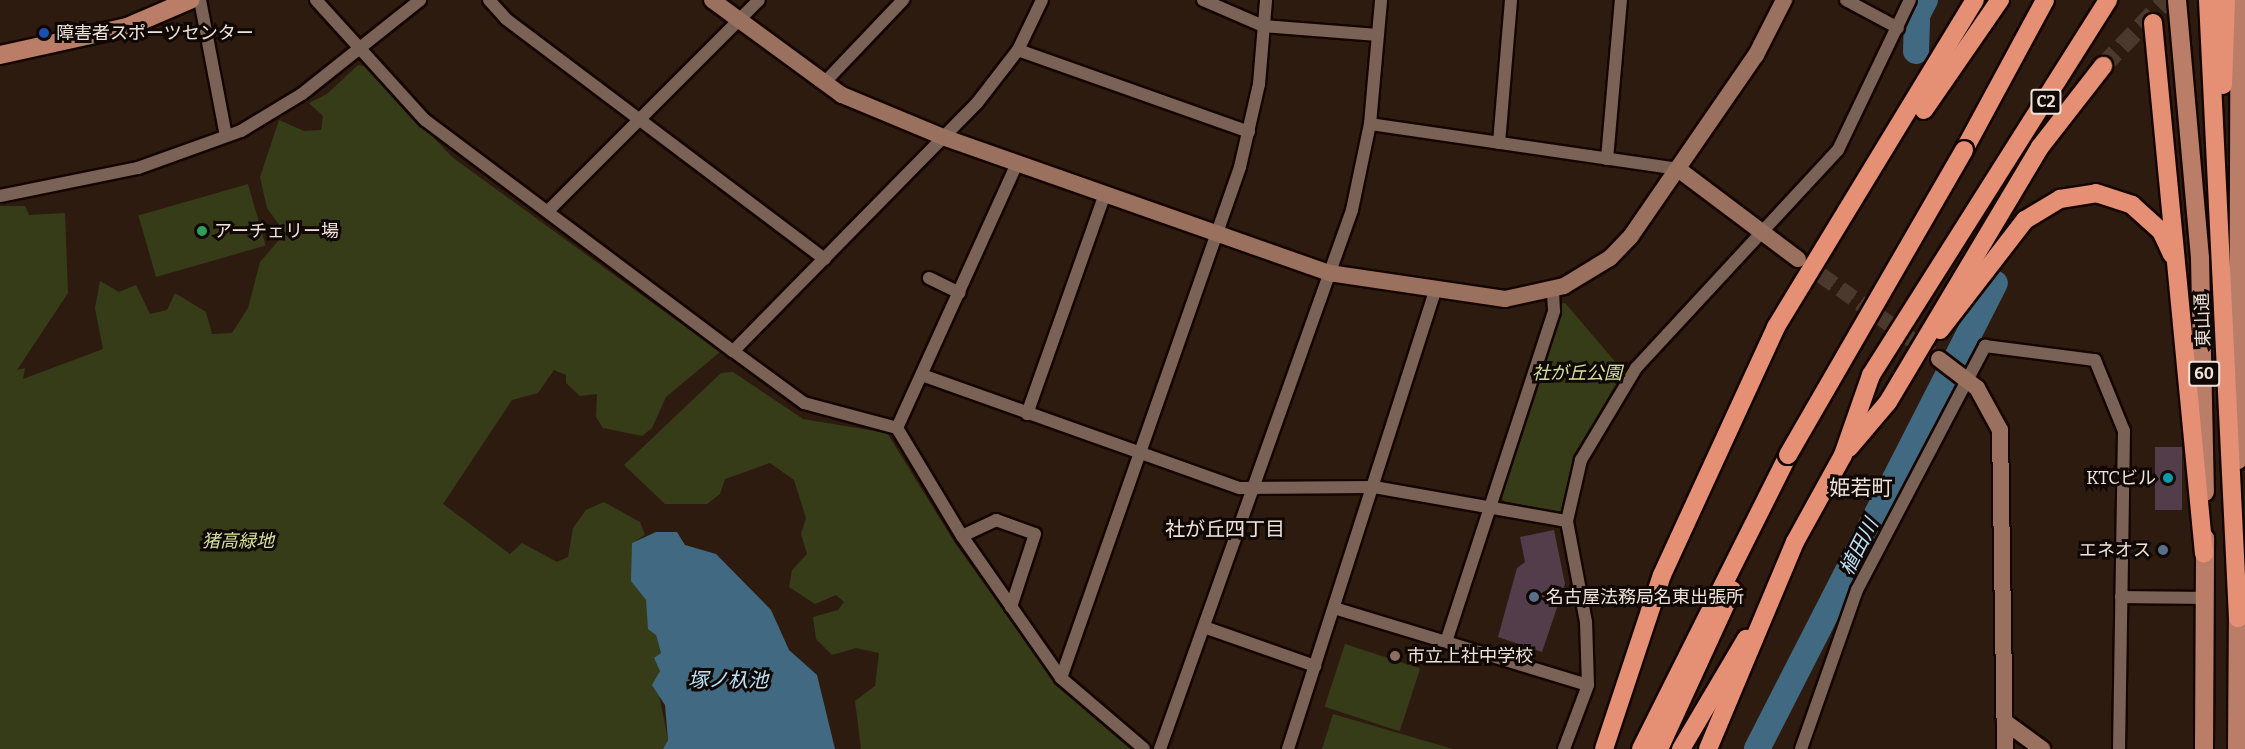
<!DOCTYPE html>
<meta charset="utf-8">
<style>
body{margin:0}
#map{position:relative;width:2245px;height:749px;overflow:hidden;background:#2e1b10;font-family:Bitter,"Noto Sans JP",serif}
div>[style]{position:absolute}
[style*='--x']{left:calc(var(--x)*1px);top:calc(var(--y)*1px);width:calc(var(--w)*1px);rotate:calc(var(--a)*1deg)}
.green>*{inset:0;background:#363c18;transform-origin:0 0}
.water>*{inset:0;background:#416a82}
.river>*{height:26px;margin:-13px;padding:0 13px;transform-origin:13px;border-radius:13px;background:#416a82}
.building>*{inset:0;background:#533d4a;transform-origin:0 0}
.secondary-tunnel>*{height:16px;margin-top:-8px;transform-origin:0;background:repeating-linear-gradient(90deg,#4b392e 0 16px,transparent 0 24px)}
.highway-tunnel>*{height:18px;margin-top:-9px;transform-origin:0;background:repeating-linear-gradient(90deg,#4b392e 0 18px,transparent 0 27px)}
.roads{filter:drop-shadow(2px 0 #150500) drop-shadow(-2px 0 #150500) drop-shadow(0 2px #150500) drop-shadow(0 -2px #150500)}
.street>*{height:12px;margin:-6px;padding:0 6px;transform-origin:6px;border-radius:6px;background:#7a6356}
.secondary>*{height:16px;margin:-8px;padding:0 8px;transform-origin:8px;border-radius:8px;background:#9a705f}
.primary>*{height:18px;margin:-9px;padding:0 9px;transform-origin:9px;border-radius:9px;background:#ba7e68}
.highway>*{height:18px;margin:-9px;padding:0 9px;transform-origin:9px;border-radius:9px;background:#e59074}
.bridges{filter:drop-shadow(2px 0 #150500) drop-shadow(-2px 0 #150500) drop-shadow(0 2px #150500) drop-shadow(0 -2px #150500)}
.highway-bridge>*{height:18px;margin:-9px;padding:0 9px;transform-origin:9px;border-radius:9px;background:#e59074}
.dots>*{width:16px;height:16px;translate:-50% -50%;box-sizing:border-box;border:3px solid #100804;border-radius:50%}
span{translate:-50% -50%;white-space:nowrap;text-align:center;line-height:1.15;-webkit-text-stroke:6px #100804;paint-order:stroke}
.shield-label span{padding:2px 4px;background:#100804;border:2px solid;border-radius:4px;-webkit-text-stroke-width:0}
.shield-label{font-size:16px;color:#efe2da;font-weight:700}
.poi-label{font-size:18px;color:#efe2da}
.left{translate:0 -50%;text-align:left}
.right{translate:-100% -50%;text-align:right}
.street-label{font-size:18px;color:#efe2da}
.park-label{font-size:18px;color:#d4e19d;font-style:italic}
.neighbourhood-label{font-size:20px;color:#efe2da}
.water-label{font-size:20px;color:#b9e1fa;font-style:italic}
.quarter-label{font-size:21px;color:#efe2da}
</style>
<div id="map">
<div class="green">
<div style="clip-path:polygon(358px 65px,367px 67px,452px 157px,720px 352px,666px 397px,652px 428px,642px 436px,603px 428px,596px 417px,597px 394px,580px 396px,566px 383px,566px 375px,554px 370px,538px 393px,512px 400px,443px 504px,510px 554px,522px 543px,557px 562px,568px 557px,573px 528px,586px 510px,604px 502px,640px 522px,645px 535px,632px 543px,632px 581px,646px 600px,661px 653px,658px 689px,668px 740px,663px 749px,0 749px,0 206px,25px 206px,29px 215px,65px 213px,68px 293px,17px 370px,25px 368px,23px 379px,103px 349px,95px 308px,100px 281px,119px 292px,136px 285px,150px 314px,167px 310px,175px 293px,206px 312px,212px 334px,232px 333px,248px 308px,260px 262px,285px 233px,267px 208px,260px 177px,279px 120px,304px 131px,321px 130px,323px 116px,309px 103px,327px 94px)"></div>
<div style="left:248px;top:184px;width:64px;height:114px;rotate:74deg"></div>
<div style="clip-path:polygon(1565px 303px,1624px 372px,1578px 450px,1560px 513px,1504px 501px,1499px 495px,1559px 304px)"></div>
<div style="clip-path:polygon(733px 372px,803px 419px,887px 433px,955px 543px,1057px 686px,1131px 749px,861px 749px,855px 701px,875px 686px,879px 653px,856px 648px,832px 655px,816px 639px,813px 617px,838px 610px,844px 602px,836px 595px,815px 604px,789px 587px,792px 570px,807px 554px,801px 534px,806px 518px,794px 480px,770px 463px,725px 479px,720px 494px,707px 504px,665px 504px,624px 465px,721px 373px)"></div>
<div style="left:1345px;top:644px;width:79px;height:66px;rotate:18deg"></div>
<div style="clip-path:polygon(1333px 714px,1453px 749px,1322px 749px)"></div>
</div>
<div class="water">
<div style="clip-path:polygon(656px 532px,677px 532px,685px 545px,716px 554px,771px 610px,789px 650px,817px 675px,835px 749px,663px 749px,668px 740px,665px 705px,652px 685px,660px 671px,654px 658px,661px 653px,656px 635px,648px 629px,646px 600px,631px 581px,632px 543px)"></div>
</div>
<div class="river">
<div style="--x:1916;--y:51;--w:36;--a:-88"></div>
<div style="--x:1917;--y:15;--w:17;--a:-62"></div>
<div style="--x:1757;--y:749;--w:523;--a:-62.95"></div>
</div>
<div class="building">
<div style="left:2155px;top:447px;width:27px;height:63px"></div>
<div style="clip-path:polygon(1554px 530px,1565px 584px,1542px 652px,1498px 637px,1517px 568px,1525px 562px,1520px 537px)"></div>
</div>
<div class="secondary-tunnel">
<div style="--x:1801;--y:261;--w:169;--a:35.4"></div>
</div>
<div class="highway-tunnel">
<div style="--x:2103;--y:66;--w:91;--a:-46.3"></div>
</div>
<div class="roads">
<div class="street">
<div style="--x:200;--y:0;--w:138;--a:79.2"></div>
<div style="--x:316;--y:0;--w:162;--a:47.8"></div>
<div style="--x:425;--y:120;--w:385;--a:36.9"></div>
<div style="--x:489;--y:0;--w:25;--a:48"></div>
<div style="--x:506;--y:19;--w:399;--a:37"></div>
<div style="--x:1042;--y:0;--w:55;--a:115.6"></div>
<div style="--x:1018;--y:50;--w:67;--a:127.7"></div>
<div style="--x:977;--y:103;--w:348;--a:134.5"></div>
<div style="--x:733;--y:351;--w:88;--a:36.2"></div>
<div style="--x:804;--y:403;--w:96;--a:15"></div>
<div style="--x:897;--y:428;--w:126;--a:59"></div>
<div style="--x:962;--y:536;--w:173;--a:55.1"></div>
<div style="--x:1061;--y:678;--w:109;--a:40.5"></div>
<div style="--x:1203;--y:0;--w:65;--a:23.4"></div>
<div style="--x:1263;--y:26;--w:115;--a:4.5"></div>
<div style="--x:1846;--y:0;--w:59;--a:28.3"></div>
<div style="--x:1018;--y:50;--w:245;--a:19.5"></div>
<div style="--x:824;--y:83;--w:115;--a:-46.4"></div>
<div style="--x:1370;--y:124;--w:311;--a:8.3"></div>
<div style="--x:1499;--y:143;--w:144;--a:-85.2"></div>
<div style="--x:1607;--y:159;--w:160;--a:-85"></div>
<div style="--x:0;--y:196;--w:141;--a:-11.5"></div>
<div style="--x:138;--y:168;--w:109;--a:-19.8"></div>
<div style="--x:241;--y:131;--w:71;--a:-31.2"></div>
<div style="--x:302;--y:94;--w:151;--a:-38.5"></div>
<div style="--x:548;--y:211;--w:298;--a:-45"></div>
<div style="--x:929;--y:278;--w:34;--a:26"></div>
<div style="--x:922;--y:375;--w:337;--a:19.6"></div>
<div style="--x:1240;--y:488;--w:134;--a:-0.4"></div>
<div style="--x:1374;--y:487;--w:196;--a:10"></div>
<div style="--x:1027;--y:414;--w:233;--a:-70.5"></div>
<div style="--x:897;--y:428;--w:291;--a:-65.6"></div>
<div style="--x:962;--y:536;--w:38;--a:-25"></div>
<div style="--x:996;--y:520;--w:41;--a:19.7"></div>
<div style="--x:1035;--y:534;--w:77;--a:108.2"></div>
<div style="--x:2121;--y:597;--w:83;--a:0.7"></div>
<div style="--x:1334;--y:608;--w:265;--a:16.9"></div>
<div style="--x:1204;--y:627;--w:118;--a:19.4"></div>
<div style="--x:1446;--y:642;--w:348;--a:-71.9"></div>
<div style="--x:1554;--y:311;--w:21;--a:-93"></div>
<div style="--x:1061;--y:678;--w:541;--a:-70.69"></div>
<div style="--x:1240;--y:167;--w:85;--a:-77.1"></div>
<div style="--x:1259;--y:84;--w:84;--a:-85.2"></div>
<div style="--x:1160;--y:749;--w:572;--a:-70.39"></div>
<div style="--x:1352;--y:210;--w:88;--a:-78.2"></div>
<div style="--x:1370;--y:124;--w:124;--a:-84.9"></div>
<div style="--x:1288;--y:749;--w:482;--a:-72.2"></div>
<div style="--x:1564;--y:749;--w:68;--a:-69.4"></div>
<div style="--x:1588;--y:685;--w:63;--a:-91.8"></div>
<div style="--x:1586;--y:622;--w:103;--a:-100.7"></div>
<div style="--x:1567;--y:521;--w:63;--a:-77.1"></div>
<div style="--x:1581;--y:460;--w:107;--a:-59.1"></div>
<div style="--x:1636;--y:368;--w:297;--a:-47.2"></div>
<div style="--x:1838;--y:150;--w:166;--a:-64.4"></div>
<div style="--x:1801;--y:749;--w:169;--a:-70.6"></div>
<div style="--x:1857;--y:590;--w:276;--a:-62.3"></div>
<div style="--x:1985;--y:346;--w:111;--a:7.3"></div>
<div style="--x:2095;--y:360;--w:77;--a:67.8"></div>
<div style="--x:2124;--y:431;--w:318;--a:90.9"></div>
</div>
<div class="secondary">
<div style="--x:712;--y:0;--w:161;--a:36.2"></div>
<div style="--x:842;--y:95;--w:109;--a:22.6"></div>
<div style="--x:943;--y:137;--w:409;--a:19.4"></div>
<div style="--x:1329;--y:273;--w:178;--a:8.4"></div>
<div style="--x:1505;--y:299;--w:60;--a:-12.4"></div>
<div style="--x:1564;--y:286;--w:54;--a:-31.3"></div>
<div style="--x:1610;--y:258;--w:30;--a:-46"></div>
<div style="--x:1631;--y:236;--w:220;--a:-55.4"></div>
<div style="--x:1756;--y:55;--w:62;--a:-63"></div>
<div style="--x:1678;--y:169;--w:150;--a:36.9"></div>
<div style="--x:1939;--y:359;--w:48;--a:37.3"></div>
<div style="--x:1977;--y:388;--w:48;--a:61.3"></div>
<div style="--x:2000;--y:430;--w:319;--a:89.1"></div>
<div style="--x:2005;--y:722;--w:46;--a:36.1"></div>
</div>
<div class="primary">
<div style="--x:2177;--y:0;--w:259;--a:84.9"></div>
<div style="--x:2200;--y:258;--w:234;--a:88.8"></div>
<div style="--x:0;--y:55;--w:130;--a:-12.4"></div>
<div style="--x:127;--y:27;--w:69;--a:-23.2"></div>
<div style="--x:2238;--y:460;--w:460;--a:-89.8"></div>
<div style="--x:2204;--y:749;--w:211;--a:-89.7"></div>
<div style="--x:2237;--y:749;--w:147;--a:-89.6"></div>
</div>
<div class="highway">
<div style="--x:2208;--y:0;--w:619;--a:87.22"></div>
<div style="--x:2153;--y:23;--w:533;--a:84.51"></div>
<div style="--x:2223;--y:85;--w:85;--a:-88"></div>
<div style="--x:1924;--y:110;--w:134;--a:-55.4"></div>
<div style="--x:1964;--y:150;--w:170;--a:-61.6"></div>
<div style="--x:1940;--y:330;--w:139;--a:-52.3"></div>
<div style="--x:2025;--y:220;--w:41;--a:-31"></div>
<div style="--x:2060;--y:199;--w:36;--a:-9"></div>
<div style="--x:2096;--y:193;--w:38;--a:18"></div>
<div style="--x:2132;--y:205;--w:39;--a:42"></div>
<div style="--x:2161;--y:231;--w:26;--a:65"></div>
<div style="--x:1849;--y:448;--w:60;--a:-49.7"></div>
<div style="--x:1888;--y:402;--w:297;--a:-59.2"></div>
<div style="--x:2040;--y:147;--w:103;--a:-52.1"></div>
<div style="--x:1604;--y:749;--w:183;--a:-71.6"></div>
<div style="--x:1662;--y:575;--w:273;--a:-65.3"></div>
<div style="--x:1776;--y:327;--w:383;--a:-58.7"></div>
<div style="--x:1641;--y:749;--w:329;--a:-63.4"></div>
<div style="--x:1659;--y:749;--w:175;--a:-65.3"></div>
<div style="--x:1681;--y:749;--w:128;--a:-59.4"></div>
<div style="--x:1708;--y:749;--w:225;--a:-67.2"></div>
<div style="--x:1795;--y:542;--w:99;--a:-61.1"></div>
<div style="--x:1843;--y:455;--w:85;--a:-70.7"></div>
<div style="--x:1871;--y:375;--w:444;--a:-57.7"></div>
</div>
</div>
<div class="bridges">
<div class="highway-bridge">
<div style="--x:1788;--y:455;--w:352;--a:-60"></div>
</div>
</div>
<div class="dots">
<div style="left:44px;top:33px;background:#1a4fb4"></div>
<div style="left:202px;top:231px;background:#2e9e5b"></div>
<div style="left:2168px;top:478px;background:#0f9aa8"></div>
<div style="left:2163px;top:550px;background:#5c6f8a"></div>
<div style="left:1534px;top:597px;background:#5c6f8a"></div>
<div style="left:1395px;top:656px;background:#8d6e63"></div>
</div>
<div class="shield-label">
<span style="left:2046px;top:102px">C2</span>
<span style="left:2204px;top:374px">60</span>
</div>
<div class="poi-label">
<span class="left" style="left:56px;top:33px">障害者スポーツセンター</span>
<span class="left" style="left:214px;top:231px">アーチェリー場</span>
<span class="right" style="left:2156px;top:478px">KTCビル</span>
<span class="right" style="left:2151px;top:550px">エネオス</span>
<span class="left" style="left:1546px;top:597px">名古屋法務局名東出張所</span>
<span class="left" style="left:1407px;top:656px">市立上社中学校</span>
</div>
<div class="street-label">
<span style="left:2203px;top:320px;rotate:-92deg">東山通</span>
</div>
<div class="park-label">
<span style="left:1577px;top:373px">社が丘公園</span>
<span style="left:238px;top:541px">猪高緑地</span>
</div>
<div class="neighbourhood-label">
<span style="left:1225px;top:529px">社が丘四丁目</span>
</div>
<div class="water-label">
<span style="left:1859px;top:547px;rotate:-63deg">植田川</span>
<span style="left:728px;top:680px">塚ノ杁池</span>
</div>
<div class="quarter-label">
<span style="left:1861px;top:488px">姫若町</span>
</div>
</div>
